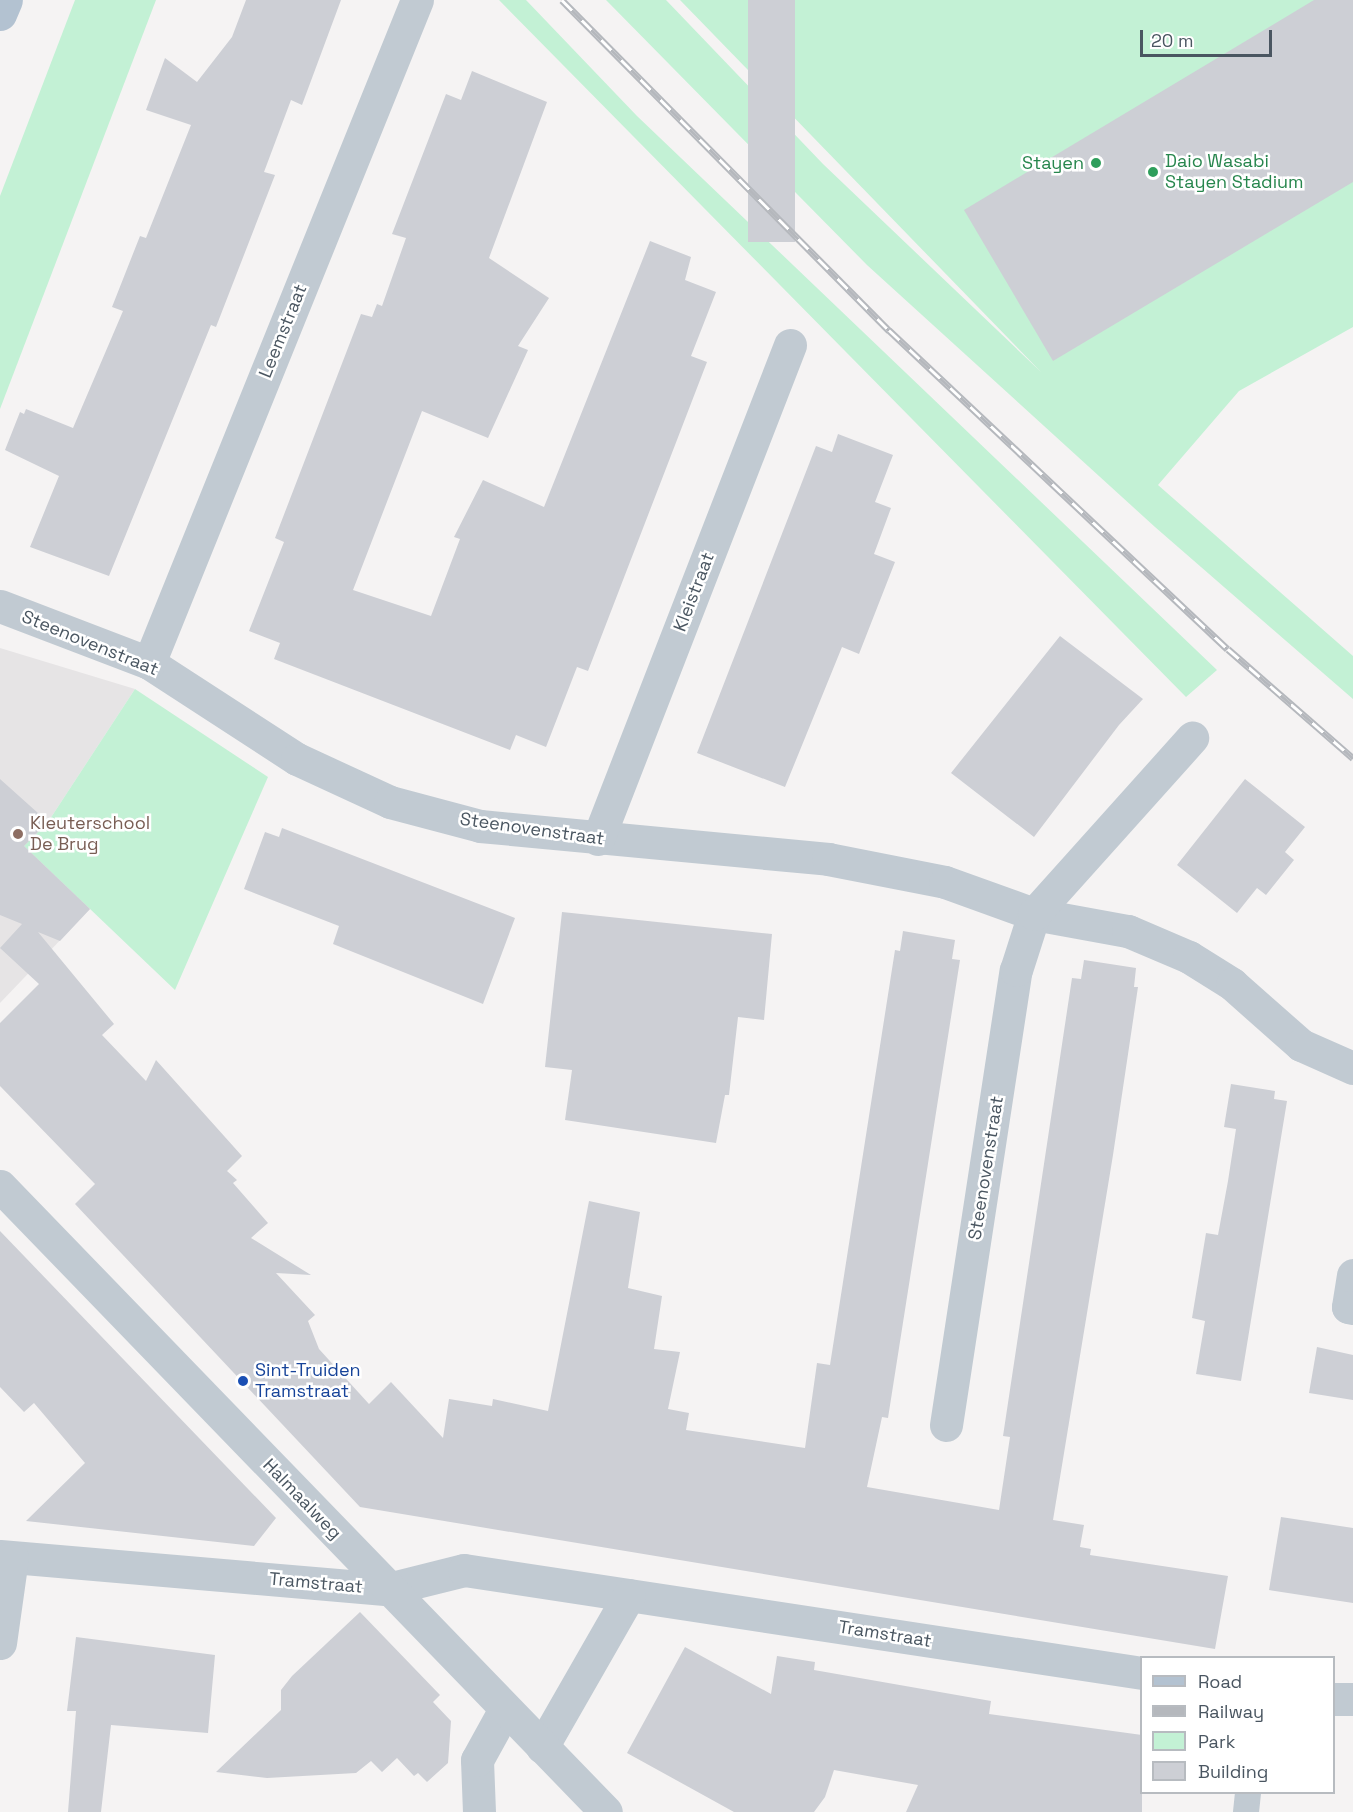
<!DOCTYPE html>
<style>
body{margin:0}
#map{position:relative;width:1353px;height:1812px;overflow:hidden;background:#f5f3f3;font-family:"Space Grotesk",sans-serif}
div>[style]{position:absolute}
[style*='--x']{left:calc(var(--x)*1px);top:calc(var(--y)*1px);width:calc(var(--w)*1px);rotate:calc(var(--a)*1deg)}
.education>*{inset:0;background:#e6e4e5}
.green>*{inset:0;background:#c3f1d5}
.building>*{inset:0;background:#cdcfd5;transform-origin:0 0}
.service>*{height:26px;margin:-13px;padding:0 13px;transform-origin:13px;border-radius:13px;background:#c1cad2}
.minor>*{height:33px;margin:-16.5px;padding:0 16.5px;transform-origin:16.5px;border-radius:16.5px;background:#c1cad2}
.tertiary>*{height:33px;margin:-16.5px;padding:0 16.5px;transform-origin:16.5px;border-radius:16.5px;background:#c1cad2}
.primary>*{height:33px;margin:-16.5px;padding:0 16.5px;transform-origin:16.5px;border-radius:16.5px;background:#b3c2d1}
.rail>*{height:7px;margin-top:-3.5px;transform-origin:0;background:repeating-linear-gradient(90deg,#fff 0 14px,#b5b8bd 0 28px);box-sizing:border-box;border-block:2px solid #b5b8bd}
.dots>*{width:16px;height:16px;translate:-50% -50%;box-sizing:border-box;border:3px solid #fff;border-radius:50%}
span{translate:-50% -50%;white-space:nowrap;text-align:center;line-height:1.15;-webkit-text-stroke:5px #fff;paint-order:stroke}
.leisure-label{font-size:18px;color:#27864d}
.left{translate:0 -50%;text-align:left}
.right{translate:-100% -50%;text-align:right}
.street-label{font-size:18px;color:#4a5661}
.education-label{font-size:18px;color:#785e54}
.transit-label{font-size:18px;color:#164399}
.legend{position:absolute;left:1140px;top:1656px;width:195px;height:138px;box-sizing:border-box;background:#fff;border:2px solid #b7bbc0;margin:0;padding:8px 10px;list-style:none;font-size:18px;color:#4a5661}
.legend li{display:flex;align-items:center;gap:12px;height:30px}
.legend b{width:30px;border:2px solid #b7bbc0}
.scale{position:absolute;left:1140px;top:30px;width:132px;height:27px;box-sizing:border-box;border:3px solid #4a5661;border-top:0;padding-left:8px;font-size:18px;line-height:21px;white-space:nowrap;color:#4a5661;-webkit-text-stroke:4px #fff;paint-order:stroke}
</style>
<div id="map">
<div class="education">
<div style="clip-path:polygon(0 648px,135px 689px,48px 822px,90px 909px,0 1003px)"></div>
</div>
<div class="green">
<div style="clip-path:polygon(75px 0,156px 0,0 409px,0 196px)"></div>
<div style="clip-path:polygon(499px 0,526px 0,637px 116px,1217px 670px,1186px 697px)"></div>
<div style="clip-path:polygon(606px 0,666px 0,823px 164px,1041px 372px,680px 0,1353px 0,1353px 327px,1239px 391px,1158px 485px,1353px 656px,1353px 699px,1155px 527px,867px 265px)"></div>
<div style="clip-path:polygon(135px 689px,268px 777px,175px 990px,24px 846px,48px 822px)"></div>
</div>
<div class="building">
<div style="clip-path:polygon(246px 0,341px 0,302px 105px,291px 100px,264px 172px,275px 175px,216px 327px,211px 325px,109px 576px,30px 547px,59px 476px,5px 450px,20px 412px,24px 414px,26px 409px,73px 428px,123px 311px,112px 307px,140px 236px,146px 238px,191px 125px,146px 110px,165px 58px,197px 82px,232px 37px)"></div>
<div style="left:748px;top:0;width:47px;height:242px"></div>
<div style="clip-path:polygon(1314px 0,1353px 0,1353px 182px,1053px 361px,964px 210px)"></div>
<div style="clip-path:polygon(472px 71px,547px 102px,489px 258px,549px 298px,518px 346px,528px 350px,488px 438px,422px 411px,353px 590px,431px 616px,460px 539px,454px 537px,483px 480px,544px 507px,650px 241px,691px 257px,685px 280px,716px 292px,691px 356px,707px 362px,588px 671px,577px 667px,546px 747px,516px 735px,510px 750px,274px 659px,280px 643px,249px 631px,284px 542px,275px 538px,361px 314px,372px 317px,377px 304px,382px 306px,406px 238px,392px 234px,446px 94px,461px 100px)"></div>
<div style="clip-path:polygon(838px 434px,893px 455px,875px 502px,891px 508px,874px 554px,895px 562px,859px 654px,842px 647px,785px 787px,697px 753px,816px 446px,832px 452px)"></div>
<div style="clip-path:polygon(1060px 636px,1143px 699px,1119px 725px,1034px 837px,951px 773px)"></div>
<div style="clip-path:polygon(0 779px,48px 822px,24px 846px,90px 909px,60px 941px,38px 932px,114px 1024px,102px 1035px,146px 1081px,156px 1060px,242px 1156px,227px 1171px,237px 1180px,233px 1183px,268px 1223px,251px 1238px,311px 1275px,276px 1273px,315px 1315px,308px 1321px,319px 1349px,369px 1404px,391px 1382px,443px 1438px,449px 1399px,492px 1406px,493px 1399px,548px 1411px,589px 1201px,640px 1212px,628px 1288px,662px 1296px,654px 1349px,680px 1352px,668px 1409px,689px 1413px,686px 1430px,805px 1448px,817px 1363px,830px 1365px,895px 950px,900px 951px,903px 931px,955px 940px,952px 959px,960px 960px,888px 1418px,882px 1417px,867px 1487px,999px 1510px,1010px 1437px,1003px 1436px,1072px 978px,1081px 979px,1084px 960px,1136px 968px,1134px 987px,1138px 987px,1113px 1155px,1053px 1520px,1084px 1525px,1080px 1547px,1091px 1549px,1090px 1555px,1228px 1576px,1215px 1649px,360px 1507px,75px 1204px,95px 1184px,0 1086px,0 1023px,39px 984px,0 948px,22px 924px,0 915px)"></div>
<div style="clip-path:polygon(1245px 779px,1305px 827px,1285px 852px,1294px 860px,1266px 895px,1257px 888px,1237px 913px,1177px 865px)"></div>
<div style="clip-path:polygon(282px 828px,515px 918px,483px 1004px,333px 944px,339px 926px,244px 889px,265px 832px,279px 837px)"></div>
<div style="clip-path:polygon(562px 912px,772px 934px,764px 1020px,738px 1017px,729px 1095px,725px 1095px,716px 1143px,565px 1120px,572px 1070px,545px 1067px)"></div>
<div style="clip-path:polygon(1231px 1084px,1275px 1091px,1274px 1099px,1287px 1101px,1241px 1381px,1196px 1374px,1205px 1321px,1192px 1318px,1206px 1233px,1218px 1235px,1228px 1181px,1236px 1129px,1224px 1127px)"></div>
<div style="clip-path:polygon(0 1231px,276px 1518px,254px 1546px,26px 1521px,85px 1463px,34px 1403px,24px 1412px,0 1387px)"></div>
<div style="clip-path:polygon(1317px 1347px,1353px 1355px,1353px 1400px,1309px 1393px)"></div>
<div style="clip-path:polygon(1281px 1517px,1353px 1528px,1353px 1603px,1269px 1590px)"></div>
<div style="clip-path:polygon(360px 1612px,440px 1695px,433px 1702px,451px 1721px,448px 1763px,427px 1782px,418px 1773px,414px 1776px,397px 1758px,382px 1772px,371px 1761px,356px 1773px,267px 1778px,216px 1772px,281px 1710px,281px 1690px,292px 1676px)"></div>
<div style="clip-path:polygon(76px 1637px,215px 1655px,208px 1733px,111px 1725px,101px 1812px,68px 1812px,76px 1711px,67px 1711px)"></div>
<div style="clip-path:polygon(685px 1647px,771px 1694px,777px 1656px,815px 1662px,814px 1670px,991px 1701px,989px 1714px,1142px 1735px,1142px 1812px,906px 1812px,918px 1785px,834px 1770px,825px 1797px,814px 1812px,734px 1812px,627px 1753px)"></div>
</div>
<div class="service">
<div style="--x:1246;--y:1812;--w:20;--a:-84"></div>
</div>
<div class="minor">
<div style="--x:0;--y:606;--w:160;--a:20.9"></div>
<div style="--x:149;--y:663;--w:176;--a:33"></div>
<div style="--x:297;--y:759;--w:102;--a:24.8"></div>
<div style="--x:390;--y:802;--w:93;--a:14.9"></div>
<div style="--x:480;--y:826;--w:350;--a:5.4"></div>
<div style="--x:828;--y:859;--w:119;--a:11.1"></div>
<div style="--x:945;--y:882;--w:95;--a:19.8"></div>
<div style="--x:1034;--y:914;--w:96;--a:10.3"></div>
<div style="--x:1128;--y:931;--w:66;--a:23.1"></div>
<div style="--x:1189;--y:957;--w:51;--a:32.1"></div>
<div style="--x:1232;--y:984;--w:92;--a:41.5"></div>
<div style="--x:1301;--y:1045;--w:57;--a:23.9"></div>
<div style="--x:149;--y:663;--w:715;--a:-67.99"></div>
<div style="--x:598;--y:839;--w:530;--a:-68.76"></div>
<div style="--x:1353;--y:1275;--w:32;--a:99"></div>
<div style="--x:1348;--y:1307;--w:5;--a:11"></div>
<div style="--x:946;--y:1425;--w:460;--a:-81.3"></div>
<div style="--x:1016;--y:970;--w:59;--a:-72.2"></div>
<div style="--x:1034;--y:914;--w:237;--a:-48.1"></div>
<div style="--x:0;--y:1556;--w:389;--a:4.9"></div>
<div style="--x:388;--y:1589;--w:78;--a:-14"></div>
<div style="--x:464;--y:1570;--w:686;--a:8.64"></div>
<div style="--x:0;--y:1643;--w:86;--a:-82"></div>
<div style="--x:1334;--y:1699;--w:19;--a:0"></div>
<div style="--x:542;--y:1747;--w:175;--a:-60.2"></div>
<div style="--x:479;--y:1812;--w:52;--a:-92.2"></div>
<div style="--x:477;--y:1760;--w:58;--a:-61.2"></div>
</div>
<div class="tertiary">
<div style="--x:0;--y:1186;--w:871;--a:45.93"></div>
</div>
<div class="primary">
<div style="--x:0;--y:14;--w:15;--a:-67"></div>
</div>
<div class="rail">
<div style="--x:562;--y:0;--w:465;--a:45.3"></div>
<div style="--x:889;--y:330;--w:465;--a:43.3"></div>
<div style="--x:1228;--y:649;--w:166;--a:41.1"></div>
</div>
<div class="dots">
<div style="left:1096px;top:163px;background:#2e9e5b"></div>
<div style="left:1153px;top:172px;background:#2e9e5b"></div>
<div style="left:18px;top:834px;background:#8d6e63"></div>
<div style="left:243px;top:1381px;background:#1a4fb4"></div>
</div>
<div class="leisure-label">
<span class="left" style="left:1165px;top:172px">Daio Wasabi<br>Stayen Stadium</span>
<span class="right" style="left:1084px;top:163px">Stayen</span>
</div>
<div class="street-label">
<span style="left:283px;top:331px;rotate:-68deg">Leemstraat</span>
<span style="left:694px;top:592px;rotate:-69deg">Kleistraat</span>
<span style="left:90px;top:643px;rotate:22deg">Steenovenstraat</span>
<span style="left:532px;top:829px;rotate:8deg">Steenovenstraat</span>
<span style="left:986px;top:1168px;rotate:-81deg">Steenovenstraat</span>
<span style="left:302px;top:1499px;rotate:46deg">Halmaalweg</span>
<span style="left:316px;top:1583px;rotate:5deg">Tramstraat</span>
<span style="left:885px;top:1634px;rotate:9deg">Tramstraat</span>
</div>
<div class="education-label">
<span class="left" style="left:30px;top:834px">Kleuterschool<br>De Brug</span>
</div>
<div class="transit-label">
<span class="left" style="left:255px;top:1381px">Sint-Truiden<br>Tramstraat</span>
</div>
<ul class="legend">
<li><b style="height:8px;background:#b3c2d1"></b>Road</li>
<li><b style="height:8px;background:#b5b8bd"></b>Railway</li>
<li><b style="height:16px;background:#c3f1d5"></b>Park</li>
<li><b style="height:16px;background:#cdcfd5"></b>Building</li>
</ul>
<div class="scale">20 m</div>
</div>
